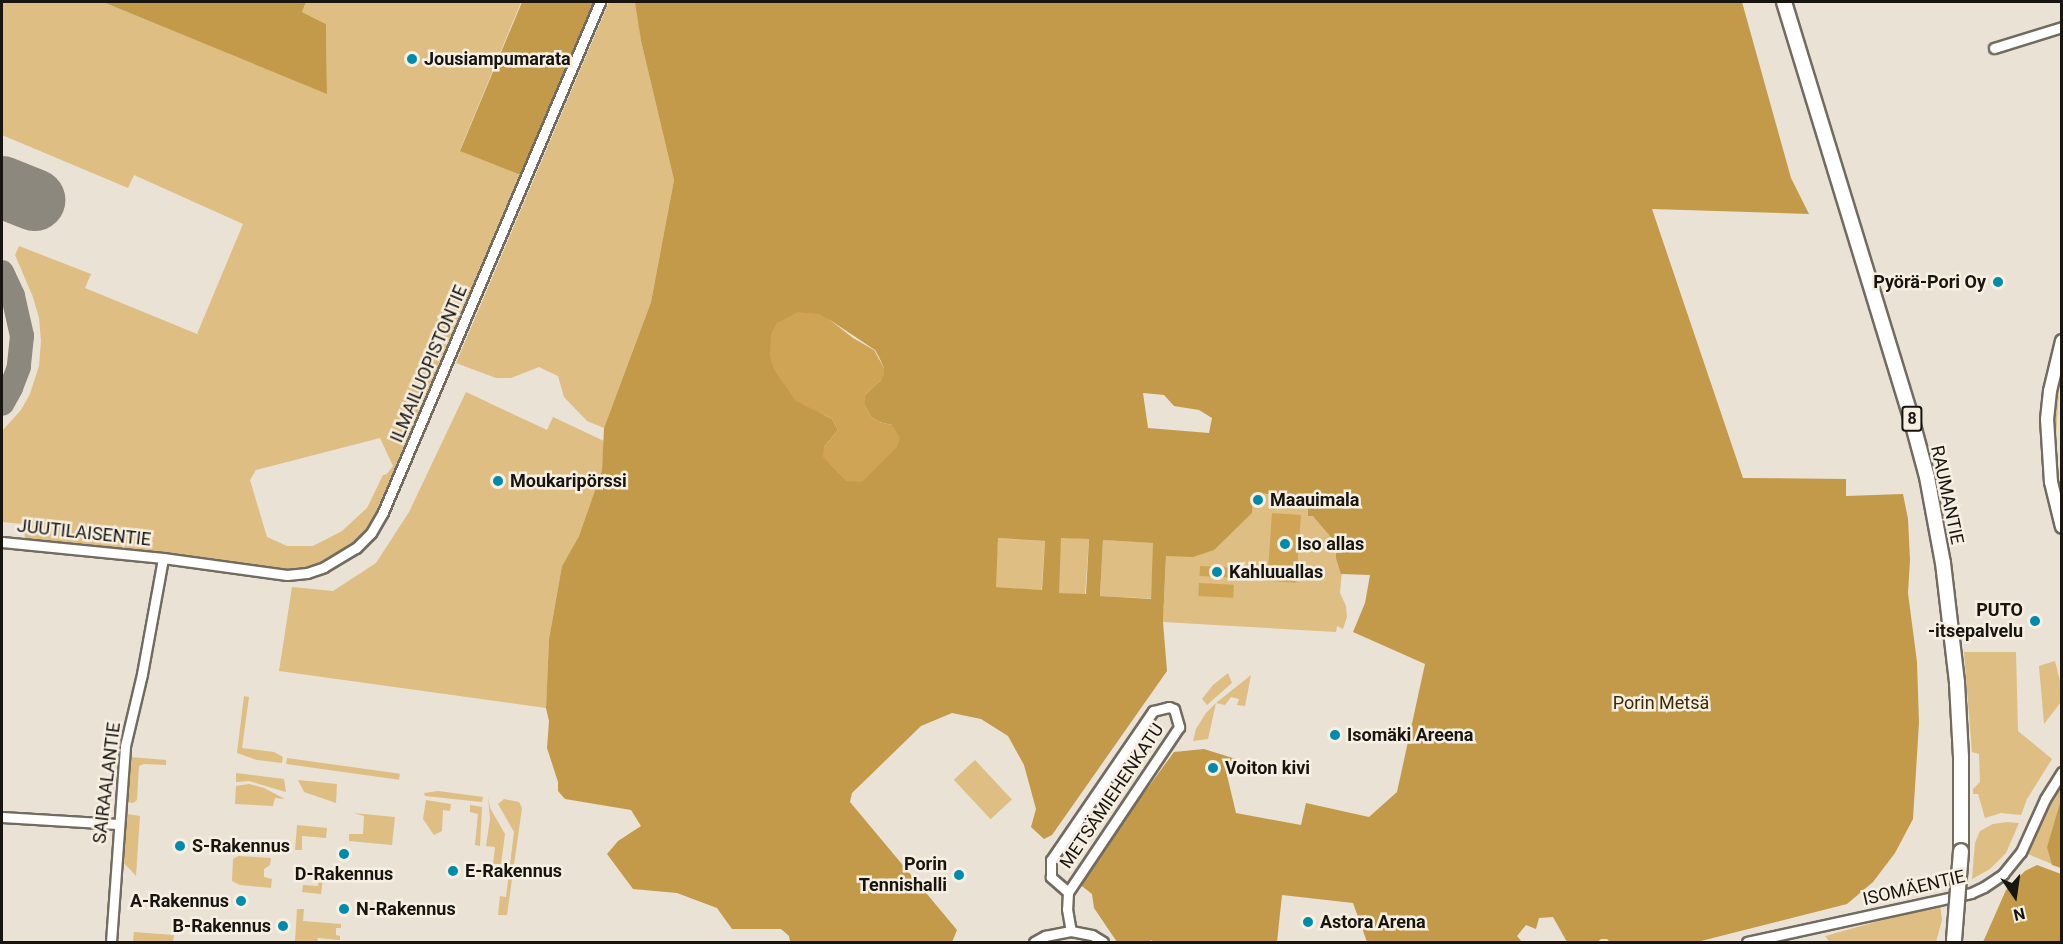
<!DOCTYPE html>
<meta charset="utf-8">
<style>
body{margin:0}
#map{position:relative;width:2063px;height:944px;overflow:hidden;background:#e9e2d5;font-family:Roboto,sans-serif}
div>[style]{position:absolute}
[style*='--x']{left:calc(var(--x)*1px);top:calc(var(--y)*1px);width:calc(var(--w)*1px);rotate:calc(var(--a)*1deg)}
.green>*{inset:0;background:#debe82;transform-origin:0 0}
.forest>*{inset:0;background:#c39a49}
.water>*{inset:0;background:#cfa555;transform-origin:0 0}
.taxiway>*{height:24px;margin:-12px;padding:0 12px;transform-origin:12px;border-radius:12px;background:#8c887e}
.runway>*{height:62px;margin:-31px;padding:0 31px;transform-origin:31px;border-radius:31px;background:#8c887e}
.roads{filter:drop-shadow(2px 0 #716b60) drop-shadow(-2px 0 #716b60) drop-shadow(0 2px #716b60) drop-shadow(0 -2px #716b60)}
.minor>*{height:9px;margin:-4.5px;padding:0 4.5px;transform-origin:4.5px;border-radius:4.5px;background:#fff}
.major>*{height:12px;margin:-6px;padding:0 6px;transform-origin:6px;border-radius:6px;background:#fff}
.highway>*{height:14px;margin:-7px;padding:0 7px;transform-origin:7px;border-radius:7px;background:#fff}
.bridges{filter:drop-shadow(2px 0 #716b60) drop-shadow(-2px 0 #716b60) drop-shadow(0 2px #716b60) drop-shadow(0 -2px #716b60)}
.highway-bridge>*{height:14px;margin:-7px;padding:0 7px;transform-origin:7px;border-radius:7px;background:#fff}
.dots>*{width:16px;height:16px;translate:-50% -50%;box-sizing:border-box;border:3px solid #f6efe2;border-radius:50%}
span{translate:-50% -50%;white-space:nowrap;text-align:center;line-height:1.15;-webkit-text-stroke:5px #f6efe2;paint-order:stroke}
.shield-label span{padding:2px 4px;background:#f6efe2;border:2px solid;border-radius:4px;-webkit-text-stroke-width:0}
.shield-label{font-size:16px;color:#181511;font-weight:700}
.poi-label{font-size:18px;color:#181511;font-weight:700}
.left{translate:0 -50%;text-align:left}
.right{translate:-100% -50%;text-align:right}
.street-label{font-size:18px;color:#181511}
.park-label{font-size:18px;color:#3b2a05}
.frame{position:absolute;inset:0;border:3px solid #181511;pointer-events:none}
.north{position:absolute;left:1985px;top:866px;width:60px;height:60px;-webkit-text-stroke:4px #f6efe2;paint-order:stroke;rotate:167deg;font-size:16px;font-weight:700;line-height:24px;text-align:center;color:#181511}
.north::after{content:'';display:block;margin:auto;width:21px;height:27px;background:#181511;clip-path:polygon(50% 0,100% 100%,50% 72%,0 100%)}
</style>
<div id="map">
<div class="green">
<div style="clip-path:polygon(evenodd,2px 2px,103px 2px,327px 93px,326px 24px,302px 12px,306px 2px,521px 2px,460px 150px,526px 177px,382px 514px,356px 548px,307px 573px,25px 544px,24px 524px,2px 522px,2px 431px,21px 410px,30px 394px,39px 366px,41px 341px,39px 318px,33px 297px,15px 255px,19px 246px,91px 274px,85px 288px,197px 334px,243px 224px,134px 175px,128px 188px,2px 135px,2px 2px,380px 438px,393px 466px,387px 474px,383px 475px,367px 508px,342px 531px,313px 546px,287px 546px,267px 537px,250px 480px,256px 470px,380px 438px)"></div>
<div style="clip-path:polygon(609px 2px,636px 2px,641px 41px,674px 180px,651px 302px,604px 428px,587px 421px,564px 397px,558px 376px,539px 367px,511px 378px,496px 378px,456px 363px)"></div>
<div style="clip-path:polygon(2061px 361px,2056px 439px,2061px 505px,2052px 440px,2053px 408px)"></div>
<div style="clip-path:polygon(466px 392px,547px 430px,553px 417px,604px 441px,602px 470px,579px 536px,562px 566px,549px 639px,546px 708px,279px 671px,292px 587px,333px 591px,376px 563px,409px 512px)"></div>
<div style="clip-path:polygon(1172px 432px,1353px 444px,1340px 593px,1346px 606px,1347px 617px,1343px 629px,1337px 626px,1336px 632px,1163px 622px)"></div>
<div style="left:1061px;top:537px;width:28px;height:56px;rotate:4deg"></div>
<div style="left:998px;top:538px;width:47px;height:49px;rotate:4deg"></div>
<div style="left:1103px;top:540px;width:51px;height:56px;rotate:3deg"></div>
<div style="clip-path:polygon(1964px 652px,2016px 652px,2018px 731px,2052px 759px,2027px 799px,2021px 815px,2001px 813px,1985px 818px,1978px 794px,1973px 794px,1973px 789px,1980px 782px,1979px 754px,1972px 752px)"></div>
<div style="clip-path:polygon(2055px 661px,2061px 685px,2061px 702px,2044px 724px,2039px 666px)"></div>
<div style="clip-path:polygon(1228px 673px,1232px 683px,1207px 705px,1202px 699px,1213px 685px)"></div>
<div style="clip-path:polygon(1251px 675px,1245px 706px,1237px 705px,1239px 699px,1231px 697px,1225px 705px,1216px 703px,1208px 739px,1193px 741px,1196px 729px,1206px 713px,1216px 703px)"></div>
<div style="clip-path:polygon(244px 696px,249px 697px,242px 748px,274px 752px,283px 757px,282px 763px,257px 760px,237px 753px)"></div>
<div style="clip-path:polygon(130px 757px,166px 760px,166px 765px,144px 764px,139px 766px,137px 800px,133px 803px,127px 802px)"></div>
<div style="left:287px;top:758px;width:114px;height:6px;rotate:8deg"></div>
<div style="left:975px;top:760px;width:54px;height:29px;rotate:47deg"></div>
<div style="clip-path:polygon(236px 773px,284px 779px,286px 792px,249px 781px,236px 782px)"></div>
<div style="clip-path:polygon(298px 780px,337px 784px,336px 803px,304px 792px)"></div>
<div style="clip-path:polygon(2061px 782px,2061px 868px,2028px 854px,2048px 806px)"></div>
<div style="clip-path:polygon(249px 784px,264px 788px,285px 799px,275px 798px,273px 806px,235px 804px,236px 786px)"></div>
<div style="clip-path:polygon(438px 791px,483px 797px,482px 802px,425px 796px,424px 793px)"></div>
<div style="clip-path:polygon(488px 797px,490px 808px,505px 834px,501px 864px,493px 864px,495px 847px,486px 846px,490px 819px)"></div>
<div style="clip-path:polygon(504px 799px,519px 802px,522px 808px,507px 915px,498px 915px,500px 896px,506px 897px,514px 832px,498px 804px)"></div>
<div style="clip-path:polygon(426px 800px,451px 804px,450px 811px,443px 810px,442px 831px,434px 835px,423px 819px)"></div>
<div style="clip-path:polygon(470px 805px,482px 807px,480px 846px,475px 845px,478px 814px,470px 812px)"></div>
<div style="clip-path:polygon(353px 813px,395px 817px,392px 845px,349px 841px,349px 834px,363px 834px,364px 816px)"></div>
<div style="clip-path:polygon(127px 814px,140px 816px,136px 876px,123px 862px)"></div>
<div style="clip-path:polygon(2007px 822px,2019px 823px,2006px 853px,1990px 869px,1972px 879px,1975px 843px,1980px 831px,1993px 824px)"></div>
<div style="clip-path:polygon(297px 825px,327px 828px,326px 838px,302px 836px,302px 850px,295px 850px)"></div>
<div style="clip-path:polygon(238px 856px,271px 858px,270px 865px,264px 869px,264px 877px,272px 879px,271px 888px,240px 885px,232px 881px,233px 859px)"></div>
<div style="clip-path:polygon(324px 870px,384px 875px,355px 877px,355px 881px,323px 878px,321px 894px,302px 892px,303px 885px,318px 886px,320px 874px)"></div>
<div style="clip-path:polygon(1940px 904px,1942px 920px,1936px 942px,1830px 942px,1825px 936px)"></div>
<div style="clip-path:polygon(297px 909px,304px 909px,303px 921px,341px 924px,341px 928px,336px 928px,336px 935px,340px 936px,340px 940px,318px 938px,317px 942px,295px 942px)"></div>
<div style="clip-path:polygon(134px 932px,174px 935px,173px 942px,133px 942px)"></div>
</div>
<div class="forest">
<div style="clip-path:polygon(103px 2px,306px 2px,302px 12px,326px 24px,327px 94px)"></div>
<div style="clip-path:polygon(522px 2px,601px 2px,526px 177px,460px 151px)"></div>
<div style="clip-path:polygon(evenodd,635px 2px,1742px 2px,1791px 178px,1809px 214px,1652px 209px,1743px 478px,1846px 479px,1846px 496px,1903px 494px,1908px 519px,1910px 560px,1908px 593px,1917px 662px,1919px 723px,1913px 819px,1895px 853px,1873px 882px,1847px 904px,1697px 942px,1610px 942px,1607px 939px,1601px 939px,1597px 942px,1567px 942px,1553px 917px,1539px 918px,1536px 929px,1526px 925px,1517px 936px,1522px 942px,1367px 942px,1353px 903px,1282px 895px,1277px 942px,1154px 942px,1151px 940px,1149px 942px,1117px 942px,1094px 908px,1092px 894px,1078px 883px,1174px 752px,1204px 749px,1236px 759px,1237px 768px,1227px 766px,1226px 771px,1236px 813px,1301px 825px,1306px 803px,1369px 817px,1397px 792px,1425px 664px,1353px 632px,1365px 603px,1370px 575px,1341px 574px,1336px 558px,1336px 543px,1313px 516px,1308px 516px,1308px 496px,1253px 493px,1252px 513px,1214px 550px,1193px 557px,1166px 556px,1163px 622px,1167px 671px,1052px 835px,1044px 839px,1031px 827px,1036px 809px,1024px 765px,1008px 736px,981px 719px,952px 713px,921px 726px,852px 793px,850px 802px,957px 930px,952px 942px,790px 942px,789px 936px,781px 929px,732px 929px,717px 908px,677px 893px,633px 889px,607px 854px,618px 841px,641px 826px,631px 810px,565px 799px,558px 791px,558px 782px,547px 748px,549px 721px,546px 708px,549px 639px,562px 566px,579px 536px,602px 470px,604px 428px,651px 302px,674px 180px,641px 41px,635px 2px,830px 320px,875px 350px,879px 357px,884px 368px,881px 380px,865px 395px,865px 406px,871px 417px,879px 422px,892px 425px,846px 480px,824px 457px,824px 447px,838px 430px,832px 419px,824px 415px,830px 320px,635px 2px,1143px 393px,1164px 395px,1174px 406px,1199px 410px,1212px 418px,1209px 433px,1148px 428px,1143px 393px,635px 2px,998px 538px,1045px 541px,1042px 590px,996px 587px,998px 538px,635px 2px,1061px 538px,1089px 539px,1086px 594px,1059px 593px,1061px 538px,635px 2px,1103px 540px,1153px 543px,1151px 599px,1100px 596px,1103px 540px)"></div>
<div style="clip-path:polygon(2061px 800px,2061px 868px,2052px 865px,2047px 847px)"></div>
<div style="clip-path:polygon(2037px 865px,2061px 874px,2061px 942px,1983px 942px,2006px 890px,2025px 871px)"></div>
</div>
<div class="water">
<div style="clip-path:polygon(798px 312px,819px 314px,830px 320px,853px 338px,874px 350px,884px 368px,884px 374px,881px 380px,865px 395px,865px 406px,871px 417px,879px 422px,892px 425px,900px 438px,897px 447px,862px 482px,846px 481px,823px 457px,824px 447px,838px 430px,832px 419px,796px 401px,774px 370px,770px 356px,771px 334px,777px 323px)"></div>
<div style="left:1272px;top:513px;width:29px;height:68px;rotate:4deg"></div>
<div style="left:1200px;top:566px;width:35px;height:10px;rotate:3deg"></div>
<div style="left:1199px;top:583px;width:35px;height:13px;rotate:3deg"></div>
</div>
<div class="taxiway">
<div style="--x:2;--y:272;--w:26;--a:65"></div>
<div style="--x:13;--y:296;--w:41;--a:77.3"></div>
<div style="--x:22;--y:336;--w:31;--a:96"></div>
<div style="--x:19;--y:367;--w:22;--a:111"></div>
<div style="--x:11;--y:388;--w:18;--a:119"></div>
</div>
<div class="runway">
<div style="--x:2;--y:187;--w:35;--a:22"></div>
</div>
<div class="roads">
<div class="minor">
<div style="--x:1994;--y:48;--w:71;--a:-17.2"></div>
<div style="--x:2;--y:542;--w:162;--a:5.7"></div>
<div style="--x:163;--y:558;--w:125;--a:7.8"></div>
<div style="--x:287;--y:575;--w:20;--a:-6"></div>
<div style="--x:307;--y:573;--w:18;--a:-19"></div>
<div style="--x:324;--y:567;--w:37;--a:-31"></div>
<div style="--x:356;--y:548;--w:21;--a:-45"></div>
<div style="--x:371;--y:533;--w:24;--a:-60"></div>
<div style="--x:383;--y:512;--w:554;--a:-66.95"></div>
<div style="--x:2;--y:817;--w:115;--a:3.5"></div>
<div style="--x:1068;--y:892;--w:23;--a:-139"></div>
<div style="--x:1051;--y:877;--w:17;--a:-90"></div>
<div style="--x:1051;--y:860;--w:181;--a:-55.6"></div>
<div style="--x:1153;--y:711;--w:16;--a:-14"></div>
<div style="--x:1169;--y:707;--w:5;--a:22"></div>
<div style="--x:1174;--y:709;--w:19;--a:74"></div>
<div style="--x:1179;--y:727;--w:199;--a:123.9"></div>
<div style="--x:1068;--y:892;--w:17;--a:93"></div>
<div style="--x:1067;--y:909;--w:22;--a:80"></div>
<div style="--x:111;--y:942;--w:196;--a:-85.9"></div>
<div style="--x:125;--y:746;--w:74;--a:-76.7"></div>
<div style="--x:142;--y:674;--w:118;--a:-79.7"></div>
<div style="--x:1034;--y:942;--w:13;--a:-29"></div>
<div style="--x:1045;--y:936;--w:26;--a:-11"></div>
<div style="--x:1071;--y:931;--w:21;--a:11"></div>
<div style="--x:1092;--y:935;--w:13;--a:32"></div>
<div style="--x:1747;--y:942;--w:229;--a:-12.3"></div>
<div style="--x:1971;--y:893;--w:14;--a:-25"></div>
<div style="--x:1984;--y:887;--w:23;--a:-34"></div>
<div style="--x:2003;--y:874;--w:28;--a:-51"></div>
<div style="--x:2021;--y:852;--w:58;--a:-65.6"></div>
<div style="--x:2045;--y:799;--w:32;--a:-58"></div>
</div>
<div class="major">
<div style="--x:2062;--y:341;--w:51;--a:103.5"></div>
<div style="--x:2050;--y:391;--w:28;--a:96"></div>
<div style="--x:2047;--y:419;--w:63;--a:86.4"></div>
<div style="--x:2051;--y:482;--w:46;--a:76.3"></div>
</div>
<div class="highway">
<div style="--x:1784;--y:2;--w:431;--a:73"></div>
<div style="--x:1910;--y:414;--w:65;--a:74.9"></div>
<div style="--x:1927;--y:477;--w:87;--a:79.5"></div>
<div style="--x:1943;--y:563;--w:121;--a:83.3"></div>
<div style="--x:1957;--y:683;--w:75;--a:86.9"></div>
<div style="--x:1961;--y:758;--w:93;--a:90"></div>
</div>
</div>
<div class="bridges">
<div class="highway-bridge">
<div style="--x:1954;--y:940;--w:89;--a:-85.5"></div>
</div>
</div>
<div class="dots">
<div style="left:412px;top:59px;background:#008baa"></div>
<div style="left:1998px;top:282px;background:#008baa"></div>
<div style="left:498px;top:481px;background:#008baa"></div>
<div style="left:1258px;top:500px;background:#008baa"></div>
<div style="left:1285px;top:544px;background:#008baa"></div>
<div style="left:1217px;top:572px;background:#008baa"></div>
<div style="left:2035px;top:621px;background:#008baa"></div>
<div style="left:1335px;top:735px;background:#008baa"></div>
<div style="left:1213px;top:768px;background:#008baa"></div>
<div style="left:180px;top:846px;background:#008baa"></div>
<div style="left:344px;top:854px;background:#008baa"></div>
<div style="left:453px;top:871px;background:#008baa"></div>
<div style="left:959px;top:875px;background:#008baa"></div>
<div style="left:241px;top:901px;background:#008baa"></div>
<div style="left:344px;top:909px;background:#008baa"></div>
<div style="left:1308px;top:922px;background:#008baa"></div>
<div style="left:283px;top:926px;background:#008baa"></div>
</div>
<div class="shield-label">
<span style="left:1912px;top:419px">8</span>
</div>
<div class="poi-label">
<span class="left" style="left:424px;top:59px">Jousiampumarata</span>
<span class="right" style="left:1986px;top:282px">Pyörä-Pori Oy</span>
<span class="left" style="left:510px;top:481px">Moukaripörssi</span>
<span class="left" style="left:1270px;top:500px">Maauimala</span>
<span class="left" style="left:1297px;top:544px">Iso allas</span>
<span class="left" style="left:1229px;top:572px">Kahluuallas</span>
<span class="right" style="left:2023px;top:621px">PUTO<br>-itsepalvelu</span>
<span class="left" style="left:1347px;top:735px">Isomäki Areena</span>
<span class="left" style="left:1225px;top:768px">Voiton kivi</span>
<span class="left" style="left:192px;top:846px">S-Rakennus</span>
<span class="right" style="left:947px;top:875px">Porin<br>Tennishalli</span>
<span class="left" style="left:465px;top:871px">E-Rakennus</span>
<span style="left:344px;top:874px">D-Rakennus</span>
<span class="right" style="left:229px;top:901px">A-Rakennus</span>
<span class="left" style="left:356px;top:909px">N-Rakennus</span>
<span class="left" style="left:1320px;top:922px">Astora Arena</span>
<span class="right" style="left:271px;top:926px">B-Rakennus</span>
</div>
<div class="street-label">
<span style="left:429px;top:364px;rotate:-67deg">ILMAILUOPISTONTIE</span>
<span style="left:1947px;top:495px;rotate:78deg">RAUMANTIE</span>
<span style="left:84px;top:533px;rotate:6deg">JUUTILAISENTIE</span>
<span style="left:107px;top:783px;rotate:-83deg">SAIRAALANTIE</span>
<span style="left:1112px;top:796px;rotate:-56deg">METSÄMIEHENKATU</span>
<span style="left:1914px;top:888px;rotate:-13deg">ISOMÄENTIE</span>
</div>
<div class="park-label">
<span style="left:1661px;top:703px">Porin Metsä</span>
</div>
<div class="frame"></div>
<div class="north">N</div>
</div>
